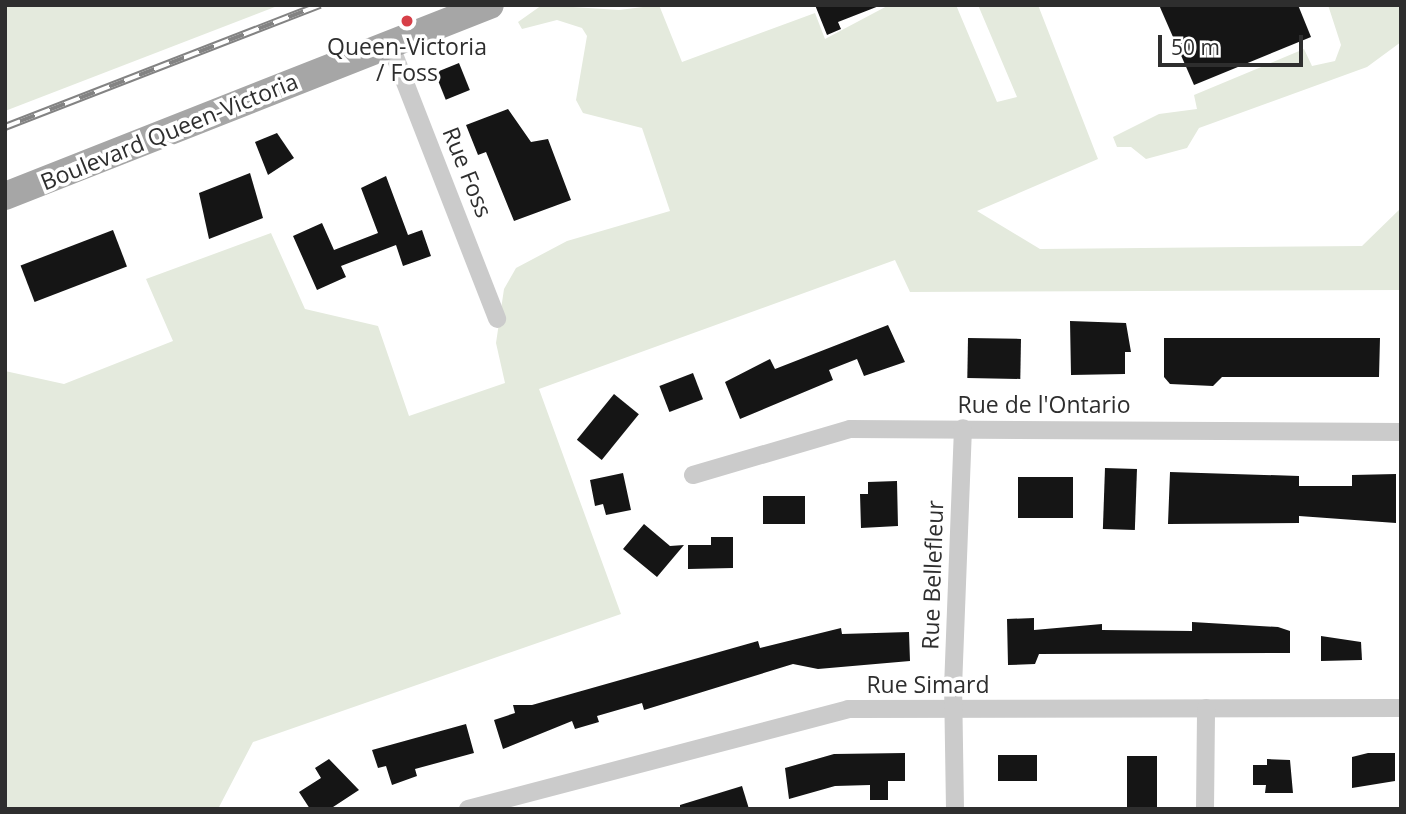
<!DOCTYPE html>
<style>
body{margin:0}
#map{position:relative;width:1406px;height:814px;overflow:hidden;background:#fff;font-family:"Open Sans",sans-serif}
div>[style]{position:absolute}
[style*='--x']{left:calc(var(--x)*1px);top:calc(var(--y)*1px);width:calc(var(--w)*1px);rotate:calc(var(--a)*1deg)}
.green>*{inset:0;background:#e4eadd}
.building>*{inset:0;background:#151515;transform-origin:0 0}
.minor>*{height:18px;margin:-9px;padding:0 9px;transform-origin:9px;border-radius:9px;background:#cbcbcb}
.primary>*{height:28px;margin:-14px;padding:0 14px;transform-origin:14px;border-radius:14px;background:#a6a6a6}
.rail>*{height:8px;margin-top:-4px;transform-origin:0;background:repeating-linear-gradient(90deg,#fff 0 16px,#838383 0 32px);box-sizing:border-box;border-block:2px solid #838383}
.dots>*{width:19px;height:19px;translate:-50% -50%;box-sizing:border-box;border:4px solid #fff;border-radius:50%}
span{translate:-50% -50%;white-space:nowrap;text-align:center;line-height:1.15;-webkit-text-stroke:7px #fff;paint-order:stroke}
.poi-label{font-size:23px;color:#2e2e2e}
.street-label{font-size:23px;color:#2e2e2e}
.frame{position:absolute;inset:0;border:7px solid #2e2e2e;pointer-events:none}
.scale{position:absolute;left:1158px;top:35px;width:145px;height:32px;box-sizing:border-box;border:4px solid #2e2e2e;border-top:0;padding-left:9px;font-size:21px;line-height:24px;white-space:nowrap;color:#2e2e2e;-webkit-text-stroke:5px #fff;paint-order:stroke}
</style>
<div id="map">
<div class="green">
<div style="clip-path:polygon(5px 5px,280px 5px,5px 111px)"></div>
<div style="clip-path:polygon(542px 5px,619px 10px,659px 5px,682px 62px,815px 13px,825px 39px,889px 5px,956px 5px,997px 102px,1017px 97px,978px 5px,1038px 5px,1098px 159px,977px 211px,1040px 249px,1362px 246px,1401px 208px,1401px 290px,910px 292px,895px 260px,539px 389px,621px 614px,253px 742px,218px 809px,5px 809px,5px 371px,64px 384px,173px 341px,146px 279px,271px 233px,305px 309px,378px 326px,409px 416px,505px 383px,496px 343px,504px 289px,516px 268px,567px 241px,670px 211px,642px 128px,583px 113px,576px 100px,587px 36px,582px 28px,557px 20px,522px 29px,518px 22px)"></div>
<div style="clip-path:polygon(1328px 5px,1401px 5px,1401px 42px,1367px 67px,1199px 128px,1187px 148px,1146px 159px,1131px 147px,1117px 147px,1113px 137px,1159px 114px,1197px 109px,1194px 95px,1304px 49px,1312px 66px,1335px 61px,1341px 45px)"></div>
</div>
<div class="building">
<div style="clip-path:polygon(815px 5px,878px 5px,879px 6px,838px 22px,841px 29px,827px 35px)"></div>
<div style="clip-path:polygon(1159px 5px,1298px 5px,1311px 37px,1194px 85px)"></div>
<div style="left:459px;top:63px;width:29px;height:26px;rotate:68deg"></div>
<div style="clip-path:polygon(508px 109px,531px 142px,548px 139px,571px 200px,514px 221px,486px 152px,478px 155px,466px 125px)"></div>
<div style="clip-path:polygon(277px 133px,294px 158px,268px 175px,255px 142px)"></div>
<div style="clip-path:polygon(250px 173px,263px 218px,209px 239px,199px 193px)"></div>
<div style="clip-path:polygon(386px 176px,408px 235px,422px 230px,431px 256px,403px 266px,396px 245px,341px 266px,346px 277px,317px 290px,293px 236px,322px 223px,334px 250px,378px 233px,361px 188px)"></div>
<div style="left:113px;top:230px;width:39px;height:99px;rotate:69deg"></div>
<div style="clip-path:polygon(1070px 321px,1126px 323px,1131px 352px,1125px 352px,1125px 374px,1071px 375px)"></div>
<div style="clip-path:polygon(888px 325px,905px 362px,864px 376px,857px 359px,829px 370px,833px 380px,740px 419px,725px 382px,770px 359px,775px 369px)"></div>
<div style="left:968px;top:338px;width:53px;height:40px;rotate:1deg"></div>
<div style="clip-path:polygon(1164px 338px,1380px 338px,1379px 377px,1222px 377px,1213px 386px,1170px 384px,1164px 377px)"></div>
<div style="left:693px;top:373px;width:28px;height:36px;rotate:69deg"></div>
<div style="left:614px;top:394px;width:32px;height:59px;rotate:39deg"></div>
<div style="left:1105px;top:468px;width:32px;height:61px;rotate:2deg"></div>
<div style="clip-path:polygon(1170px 472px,1299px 476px,1299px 486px,1352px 486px,1352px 475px,1396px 474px,1396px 523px,1299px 516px,1299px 523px,1168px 524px)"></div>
<div style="clip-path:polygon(623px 473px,631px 510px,606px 515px,603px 504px,595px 506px,590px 480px)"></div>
<div style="left:1018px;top:477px;width:55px;height:41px"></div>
<div style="clip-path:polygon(897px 481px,898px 526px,861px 528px,860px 494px,868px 494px,868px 482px)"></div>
<div style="left:763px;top:496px;width:42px;height:28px"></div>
<div style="clip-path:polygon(644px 524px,670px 546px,684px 545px,657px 577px,623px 549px)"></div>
<div style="clip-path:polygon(711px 537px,733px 537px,733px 568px,688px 569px,688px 545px,711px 545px)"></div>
<div style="clip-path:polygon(1034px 618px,1034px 630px,1102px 624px,1102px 630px,1192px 631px,1192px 622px,1278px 627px,1290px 631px,1290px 653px,1039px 654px,1035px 664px,1008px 665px,1007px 619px)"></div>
<div style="clip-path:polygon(841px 628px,842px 634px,909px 632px,910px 661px,818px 669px,793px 664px,644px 710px,642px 703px,597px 716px,599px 722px,575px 729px,572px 721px,503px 749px,494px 720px,515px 713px,513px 705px,532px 705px,758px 641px,760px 648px)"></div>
<div style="clip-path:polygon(1321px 636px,1361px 642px,1362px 660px,1321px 661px)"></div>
<div style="clip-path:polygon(466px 724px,474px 753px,415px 769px,417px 776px,392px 785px,386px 766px,378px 768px,372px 750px)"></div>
<div style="clip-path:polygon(905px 753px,905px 781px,888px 781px,888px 800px,870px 800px,870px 785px,835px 786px,789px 799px,785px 768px,834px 754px)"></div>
<div style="clip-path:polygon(1368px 753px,1395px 753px,1395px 781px,1352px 788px,1352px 757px)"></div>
<div style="left:1037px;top:755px;width:26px;height:39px;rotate:90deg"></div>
<div style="left:1127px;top:756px;width:30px;height:53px"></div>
<div style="clip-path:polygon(329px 759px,359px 790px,330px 809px,310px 809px,299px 792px,321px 778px,315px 768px)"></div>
<div style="clip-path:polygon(1267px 759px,1290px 760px,1293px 793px,1265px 793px,1266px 785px,1253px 785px,1253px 765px,1267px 765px)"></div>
<div style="clip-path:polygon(742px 786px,749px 809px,680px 809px,680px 805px)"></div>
</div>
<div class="minor">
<div style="--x:390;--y:44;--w:295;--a:68.7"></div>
<div style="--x:693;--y:475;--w:164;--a:-16.3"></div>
<div style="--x:850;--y:429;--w:551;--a:0.31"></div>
<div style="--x:468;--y:809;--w:393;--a:-14.7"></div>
<div style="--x:848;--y:709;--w:553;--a:-0.1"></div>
<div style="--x:955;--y:809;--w:121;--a:-90.9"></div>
<div style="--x:953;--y:688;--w:260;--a:-87.8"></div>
<div style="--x:1205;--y:809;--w:101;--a:-89.4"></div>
</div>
<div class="primary">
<div style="--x:5;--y:196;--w:521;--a:-21.5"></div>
</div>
<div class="rail">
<div style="--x:5;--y:127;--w:338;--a:-21.2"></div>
</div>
<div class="dots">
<div style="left:407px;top:21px;background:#d73f48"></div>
</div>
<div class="poi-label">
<span style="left:407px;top:59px">Queen-Victoria<br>/ Foss</span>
</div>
<div class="street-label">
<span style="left:169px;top:131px;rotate:-22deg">Boulevard Queen-Victoria</span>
<span style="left:468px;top:172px;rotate:68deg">Rue Foss</span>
<span style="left:1044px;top:404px">Rue de l'Ontario</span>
<span style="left:932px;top:575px;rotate:-88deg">Rue Bellefleur</span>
<span style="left:928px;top:684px">Rue Simard</span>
</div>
<div class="frame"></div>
<div class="scale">50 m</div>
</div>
